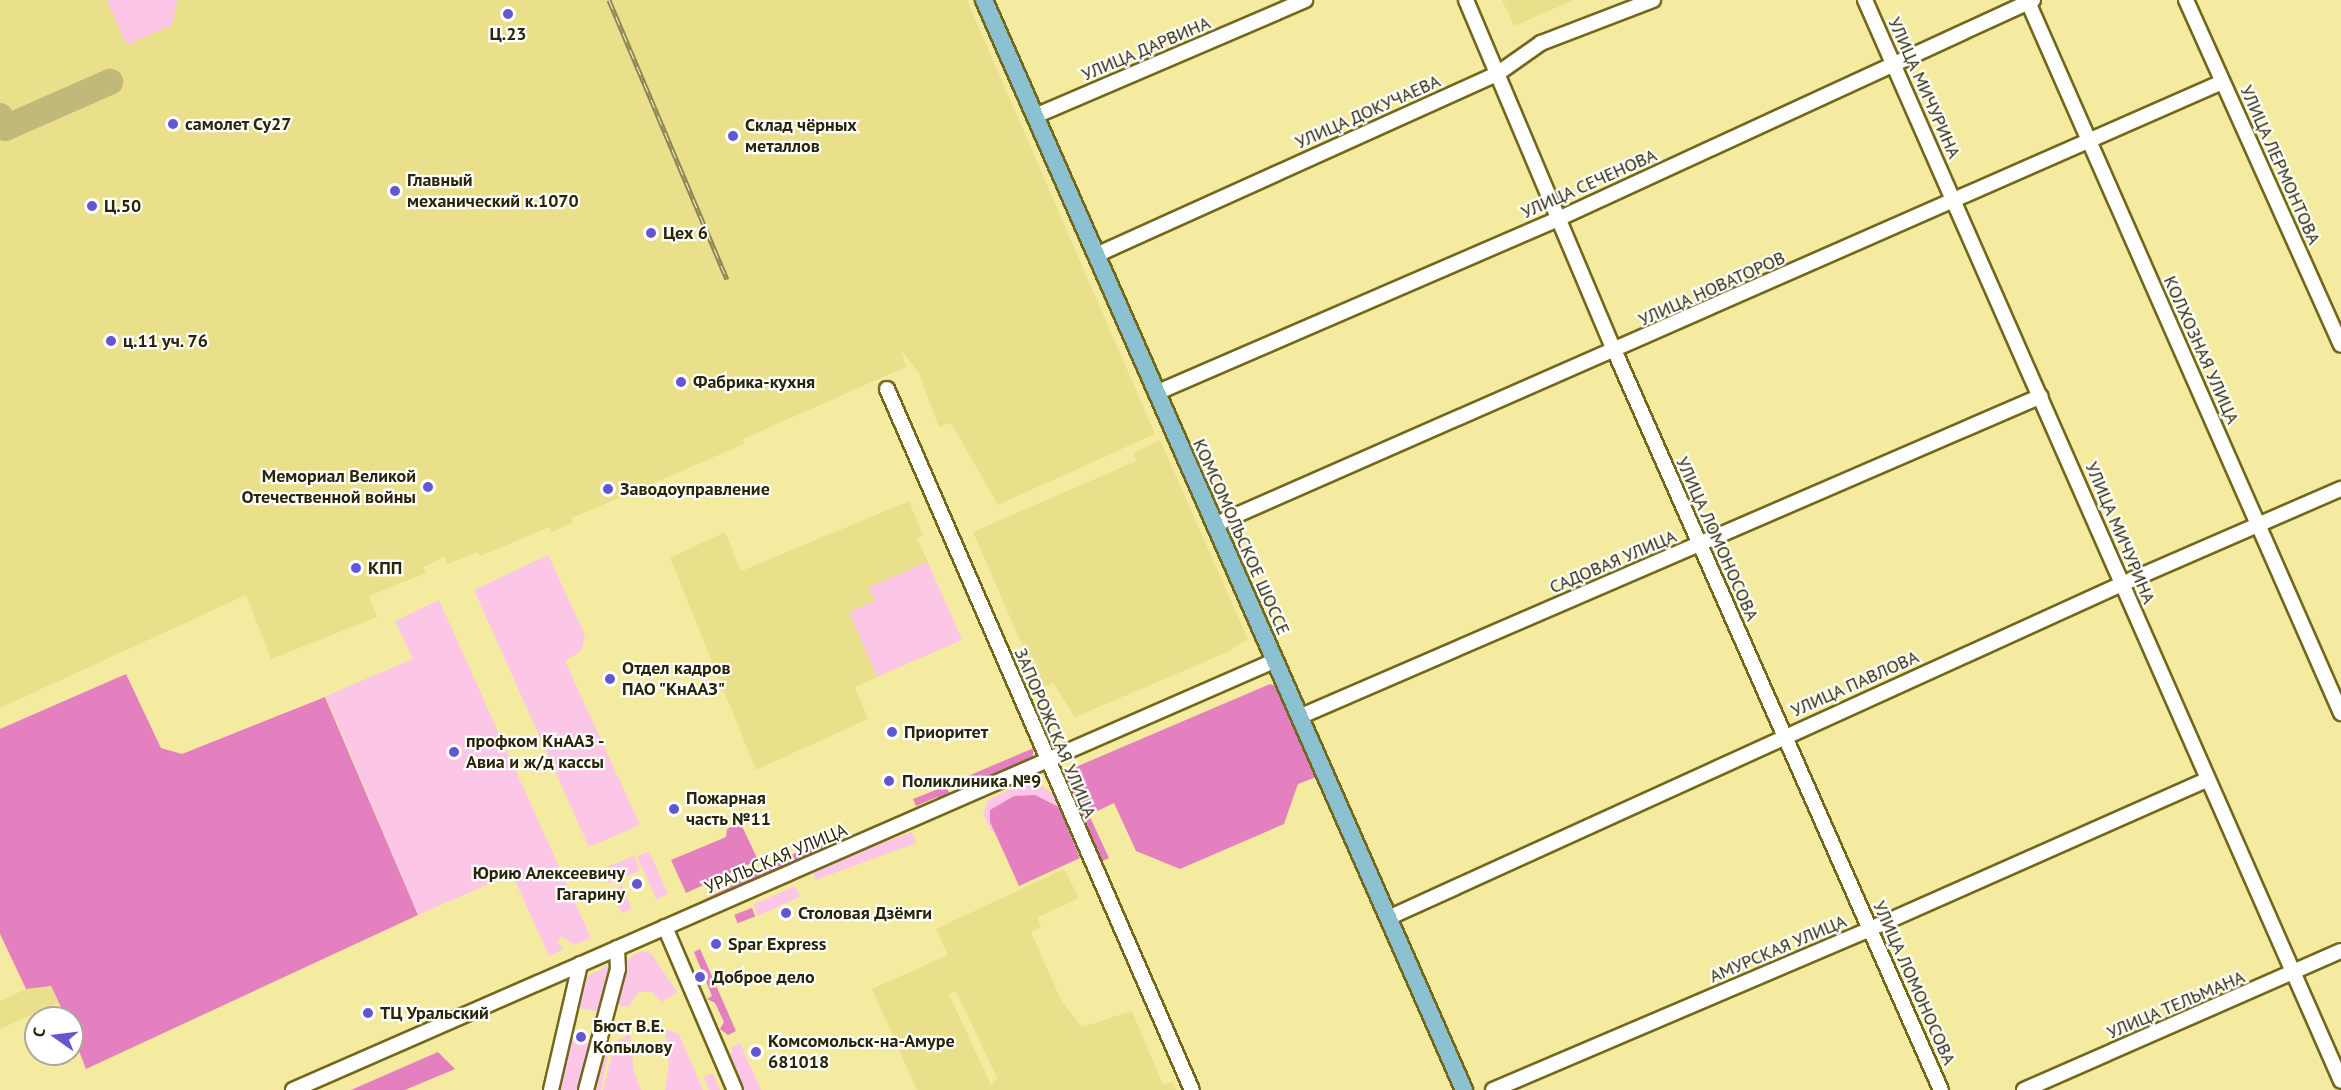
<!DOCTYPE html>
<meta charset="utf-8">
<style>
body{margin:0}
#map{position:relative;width:2341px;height:1090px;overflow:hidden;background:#f4eba0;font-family:"PT Sans",sans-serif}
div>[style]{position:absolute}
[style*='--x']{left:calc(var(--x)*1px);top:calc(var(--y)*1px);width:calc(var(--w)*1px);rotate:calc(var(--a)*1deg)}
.built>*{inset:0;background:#eae08c}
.green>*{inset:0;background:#fcc6e6;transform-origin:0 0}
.forest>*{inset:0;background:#e580c0;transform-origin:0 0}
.taxiway>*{height:26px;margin:-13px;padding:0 13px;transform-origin:13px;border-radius:13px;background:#c1b979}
.roads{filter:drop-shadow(2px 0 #71681c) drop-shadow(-2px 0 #71681c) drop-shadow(0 2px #71681c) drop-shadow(0 -2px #71681c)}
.minor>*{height:14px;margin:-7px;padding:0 7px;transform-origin:7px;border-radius:7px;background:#fff}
.major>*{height:16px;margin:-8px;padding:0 8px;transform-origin:8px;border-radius:8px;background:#8cc1d1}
.rail>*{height:5px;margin-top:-2.5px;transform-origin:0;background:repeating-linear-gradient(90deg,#fff 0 9px,#8e8752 0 18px);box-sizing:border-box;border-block:2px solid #8e8752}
.dots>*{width:16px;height:16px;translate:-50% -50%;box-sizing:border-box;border:3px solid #fff;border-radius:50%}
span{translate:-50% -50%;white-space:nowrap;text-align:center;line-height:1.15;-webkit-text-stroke:4.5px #fff;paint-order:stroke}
.poi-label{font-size:18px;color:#292506;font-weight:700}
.left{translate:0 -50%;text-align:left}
.right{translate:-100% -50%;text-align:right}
.street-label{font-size:18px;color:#292506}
.north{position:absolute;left:24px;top:1006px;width:60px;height:60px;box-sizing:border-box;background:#fff;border:2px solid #a9a89b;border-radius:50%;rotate:284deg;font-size:16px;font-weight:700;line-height:24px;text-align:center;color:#292506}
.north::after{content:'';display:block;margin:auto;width:21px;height:27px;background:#6257d0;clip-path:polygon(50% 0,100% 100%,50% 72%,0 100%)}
</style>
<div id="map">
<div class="built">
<div style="clip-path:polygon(0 0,967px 0,1155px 434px,998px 505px,951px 423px,939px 427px,919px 374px,901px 349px,906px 367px,743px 439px,744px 444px,572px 518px,573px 523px,552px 532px,549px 527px,480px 556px,478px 552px,448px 564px,444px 557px,424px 567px,426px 573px,369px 596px,377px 617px,271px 659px,246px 595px,0 708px)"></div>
<div style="clip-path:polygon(1502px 0,1574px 0,1514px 26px)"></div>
<div style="clip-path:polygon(1160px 440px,1248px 639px,1225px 653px,1075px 717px,1053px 683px,1041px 688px,973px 532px,1136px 461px,1134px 453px)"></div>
<div style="clip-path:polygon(909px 501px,923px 535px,917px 538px,928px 562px,870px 587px,875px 601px,849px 612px,877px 677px,855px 687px,868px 719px,756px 770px,670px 558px,725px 532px,741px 571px)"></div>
<div style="clip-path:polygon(evenodd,1064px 869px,1079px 898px,1037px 918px,1041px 927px,1031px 932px,1062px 1002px,1082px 1027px,1132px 1011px,1163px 1085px,1173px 1082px,1176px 1090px,917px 1090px,872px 989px,948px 955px,936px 929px,1064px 869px,956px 991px,997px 1078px,991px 1085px,949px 994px,956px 991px)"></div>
<div style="clip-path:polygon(35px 985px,51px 987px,58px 1003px,0 1029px,0 1001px)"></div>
</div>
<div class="green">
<div style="clip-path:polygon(107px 0,176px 0,177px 2px,172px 25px,127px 45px)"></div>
<div style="clip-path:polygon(548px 555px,585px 635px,581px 651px,565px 661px,640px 825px,589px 847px,474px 590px)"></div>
<div style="clip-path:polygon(928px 562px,962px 640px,877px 677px,849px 612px,875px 601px,869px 587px)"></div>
<div style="clip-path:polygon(439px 600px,591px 938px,574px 945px,562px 936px,557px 942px,564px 949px,549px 956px,512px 874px,418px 915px,326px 696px,413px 659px,395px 621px)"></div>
<div style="clip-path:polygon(1024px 783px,1038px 784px,1052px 793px,1059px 807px,1047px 800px,990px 822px,994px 832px,991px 831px,983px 814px,988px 800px)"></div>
<div style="left:912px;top:832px;width:12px;height:107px;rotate:70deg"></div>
<div style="left:649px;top:851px;width:47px;height:13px;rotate:66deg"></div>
<div style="left:634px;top:856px;width:16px;height:35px;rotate:68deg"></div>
<div style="left:622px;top:886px;width:25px;height:11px;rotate:67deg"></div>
<div style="left:795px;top:886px;width:12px;height:46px;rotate:66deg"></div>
<div style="clip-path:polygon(641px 951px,651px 953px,677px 992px,662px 1002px,652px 992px,639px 992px,628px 1007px,615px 1005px,629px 958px)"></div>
<div style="clip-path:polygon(609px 965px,611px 971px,600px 1012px,579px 1008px,587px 976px)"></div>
<div style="clip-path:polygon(665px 1029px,679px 1034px,703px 1090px,665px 1090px,669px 1065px)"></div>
<div style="left:572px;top:1034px;width:22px;height:58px;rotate:16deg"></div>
<div style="clip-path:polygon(630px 1034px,634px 1072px,641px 1090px,603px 1090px,615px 1042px)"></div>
<div style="left:605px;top:1043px;width:5px;height:49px;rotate:11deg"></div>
<div style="clip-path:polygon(740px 1043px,761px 1090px,744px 1090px,730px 1056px,732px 1047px)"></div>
<div style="clip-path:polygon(713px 1073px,720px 1090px,709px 1090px,704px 1077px)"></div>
</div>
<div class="forest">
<div style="clip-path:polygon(126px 674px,161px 748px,182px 754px,325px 697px,418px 915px,86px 1069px,72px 1033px,72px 1018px,66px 1018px,51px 986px,26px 989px,0 934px,0 729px)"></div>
<div style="clip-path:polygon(1270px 684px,1281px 688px,1319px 776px,1298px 784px,1284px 824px,1180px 869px,1136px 851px,1114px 803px,1089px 815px,1109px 858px,1096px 864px,1057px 775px)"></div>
<div style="clip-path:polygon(1034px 748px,1032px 760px,961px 794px,956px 781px)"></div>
<div style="clip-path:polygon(946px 786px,952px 798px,941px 804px,937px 797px,916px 806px,913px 799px)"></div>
<div style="clip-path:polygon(1035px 795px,1059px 807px,1080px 858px,1019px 886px,990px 822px,990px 810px,1014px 796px)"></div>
<div style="clip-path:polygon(740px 822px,758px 860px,686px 893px,671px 860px,726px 837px,727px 829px)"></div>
<div style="left:819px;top:841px;width:13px;height:142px;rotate:63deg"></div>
<div style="left:752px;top:908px;width:9px;height:19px;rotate:69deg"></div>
<div style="clip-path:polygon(700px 949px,736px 1031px,728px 1035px,720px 1029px,724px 1022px,715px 1003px,707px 999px,712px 996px,694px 952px)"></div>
<div style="clip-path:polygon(438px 1052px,455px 1069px,405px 1090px,351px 1090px)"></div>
</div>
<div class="taxiway">
<div style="--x:0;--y:116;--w:13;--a:67"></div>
<div style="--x:5;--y:128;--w:115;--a:-23.7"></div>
</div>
<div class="roads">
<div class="minor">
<div style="--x:1466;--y:0;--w:382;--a:67.1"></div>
<div style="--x:1615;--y:352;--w:807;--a:66.17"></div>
<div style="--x:1865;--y:0;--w:1181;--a:66.23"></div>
<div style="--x:2186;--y:0;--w:378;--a:65.8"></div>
<div style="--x:2028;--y:2;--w:777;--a:66.24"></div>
<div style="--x:1035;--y:116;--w:294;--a:-23.2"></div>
<div style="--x:1096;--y:255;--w:440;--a:-24.3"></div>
<div style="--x:1497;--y:74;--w:54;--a:-35.2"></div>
<div style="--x:1541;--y:43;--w:120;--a:-21"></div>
<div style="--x:887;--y:389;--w:764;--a:66.49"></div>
<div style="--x:1156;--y:393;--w:438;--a:-23.4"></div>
<div style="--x:1558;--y:219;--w:523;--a:-24.75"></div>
<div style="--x:1214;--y:525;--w:1101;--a:-23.72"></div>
<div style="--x:1299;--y:717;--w:808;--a:-23.39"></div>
<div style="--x:1388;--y:918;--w:806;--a:-24.47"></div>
<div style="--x:2122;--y:584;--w:239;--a:-23.5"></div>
<div style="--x:665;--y:927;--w:177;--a:66.8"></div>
<div style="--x:293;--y:1090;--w:1071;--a:-23.62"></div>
<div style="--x:551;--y:1090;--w:129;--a:-77"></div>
<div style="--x:586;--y:1090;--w:125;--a:-75.2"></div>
<div style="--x:618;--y:969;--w:21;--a:-93"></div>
<div style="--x:1493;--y:1090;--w:410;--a:-23.1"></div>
<div style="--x:1870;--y:929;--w:368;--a:-23.9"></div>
<div style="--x:2024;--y:1090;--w:346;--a:-23.7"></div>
</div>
<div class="major">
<div style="--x:984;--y:0;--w:1191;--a:66.23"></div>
</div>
</div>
<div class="rail">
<div style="--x:609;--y:0;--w:303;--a:67.1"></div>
</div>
<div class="dots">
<div style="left:508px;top:14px;background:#6257d0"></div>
<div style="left:173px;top:124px;background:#6257d0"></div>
<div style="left:733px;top:136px;background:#6257d0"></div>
<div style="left:395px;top:191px;background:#6257d0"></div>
<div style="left:92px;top:206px;background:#6257d0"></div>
<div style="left:651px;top:233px;background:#6257d0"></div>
<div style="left:111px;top:341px;background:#6257d0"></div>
<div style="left:681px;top:382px;background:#6257d0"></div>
<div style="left:428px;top:487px;background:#6257d0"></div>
<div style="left:608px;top:489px;background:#6257d0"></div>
<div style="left:356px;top:568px;background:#6257d0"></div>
<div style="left:610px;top:679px;background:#6257d0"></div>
<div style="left:892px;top:732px;background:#6257d0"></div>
<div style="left:454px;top:752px;background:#6257d0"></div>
<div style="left:889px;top:781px;background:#6257d0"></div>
<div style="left:674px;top:809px;background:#6257d0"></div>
<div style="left:637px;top:884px;background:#6257d0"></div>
<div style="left:786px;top:913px;background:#6257d0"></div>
<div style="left:716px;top:944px;background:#6257d0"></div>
<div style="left:700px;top:977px;background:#6257d0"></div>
<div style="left:368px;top:1013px;background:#6257d0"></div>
<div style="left:581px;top:1037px;background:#6257d0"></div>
<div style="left:756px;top:1052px;background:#6257d0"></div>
</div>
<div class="poi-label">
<span style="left:508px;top:34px">Ц.23</span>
<span class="left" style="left:185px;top:124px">самолет Су27</span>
<span class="left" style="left:745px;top:136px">Склад чёрных<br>металлов</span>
<span class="left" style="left:407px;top:191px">Главный<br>механический к.1070</span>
<span class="left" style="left:104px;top:206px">Ц.50</span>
<span class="left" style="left:663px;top:233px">Цех 6</span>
<span class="left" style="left:123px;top:341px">ц.11 уч. 76</span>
<span class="left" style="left:693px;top:382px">Фабрика-кухня</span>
<span class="right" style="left:416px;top:487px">Мемориал Великой<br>Отечественной войны</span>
<span class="left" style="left:620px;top:489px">Заводоуправление</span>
<span class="left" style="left:368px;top:568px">КПП</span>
<span class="left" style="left:622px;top:679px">Отдел кадров<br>ПАО "КнААЗ"</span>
<span class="left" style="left:904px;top:732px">Приоритет</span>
<span class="left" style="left:466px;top:752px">профком КнААЗ -<br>Авиа и ж/д кассы</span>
<span class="left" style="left:902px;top:781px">Поликлиника №9</span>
<span class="left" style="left:686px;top:809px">Пожарная<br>часть №11</span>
<span class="right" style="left:625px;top:884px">Юрию Алексеевичу<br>Гагарину</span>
<span class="left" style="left:798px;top:913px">Столовая Дзёмги</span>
<span class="left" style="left:728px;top:944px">Spar Express</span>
<span class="left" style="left:712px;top:977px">Доброе дело</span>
<span class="left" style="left:380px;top:1013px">ТЦ Уральский</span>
<span class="left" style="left:593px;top:1037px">Бюст В.Е.<br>Копылову</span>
<span class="left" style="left:768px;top:1052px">Комсомольск-на-Амуре<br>681018</span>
</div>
<div class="street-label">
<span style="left:1146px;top:49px;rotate:-23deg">УЛИЦА ДАРВИНА</span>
<span style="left:1924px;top:88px;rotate:66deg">УЛИЦА МИЧУРИНА</span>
<span style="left:1368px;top:112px;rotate:-24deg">УЛИЦА ДОКУЧАЕВА</span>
<span style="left:2280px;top:165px;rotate:66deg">УЛИЦА ЛЕРМОНТОВА</span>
<span style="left:1589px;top:184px;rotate:-24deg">УЛИЦА СЕЧЕНОВА</span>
<span style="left:1712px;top:289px;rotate:-24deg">УЛИЦА НОВАТОРОВ</span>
<span style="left:2201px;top:350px;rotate:66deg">КОЛХОЗНАЯ УЛИЦА</span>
<span style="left:2120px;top:533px;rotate:67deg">УЛИЦА МИЧУРИНА</span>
<span style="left:1241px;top:537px;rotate:66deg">КОМСОМОЛЬСКОЕ ШОССЕ</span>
<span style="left:1717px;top:539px;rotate:66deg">УЛИЦА ЛОМОНОСОВА</span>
<span style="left:1613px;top:562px;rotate:-23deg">САДОВАЯ УЛИЦА</span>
<span style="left:1855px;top:684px;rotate:-24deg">УЛИЦА ПАВЛОВА</span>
<span style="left:1055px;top:733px;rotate:67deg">ЗАПОРОЖСКАЯ УЛИЦА</span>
<span style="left:776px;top:859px;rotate:-23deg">УРАЛЬСКАЯ УЛИЦА</span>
<span style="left:1778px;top:949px;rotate:-23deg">АМУРСКАЯ УЛИЦА</span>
<span style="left:1914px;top:983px;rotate:66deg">УЛИЦА ЛОМОНОСОВА</span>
<span style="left:2176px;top:1005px;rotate:-23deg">УЛИЦА ТЕЛЬМАНА</span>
</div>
<div class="north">С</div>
</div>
